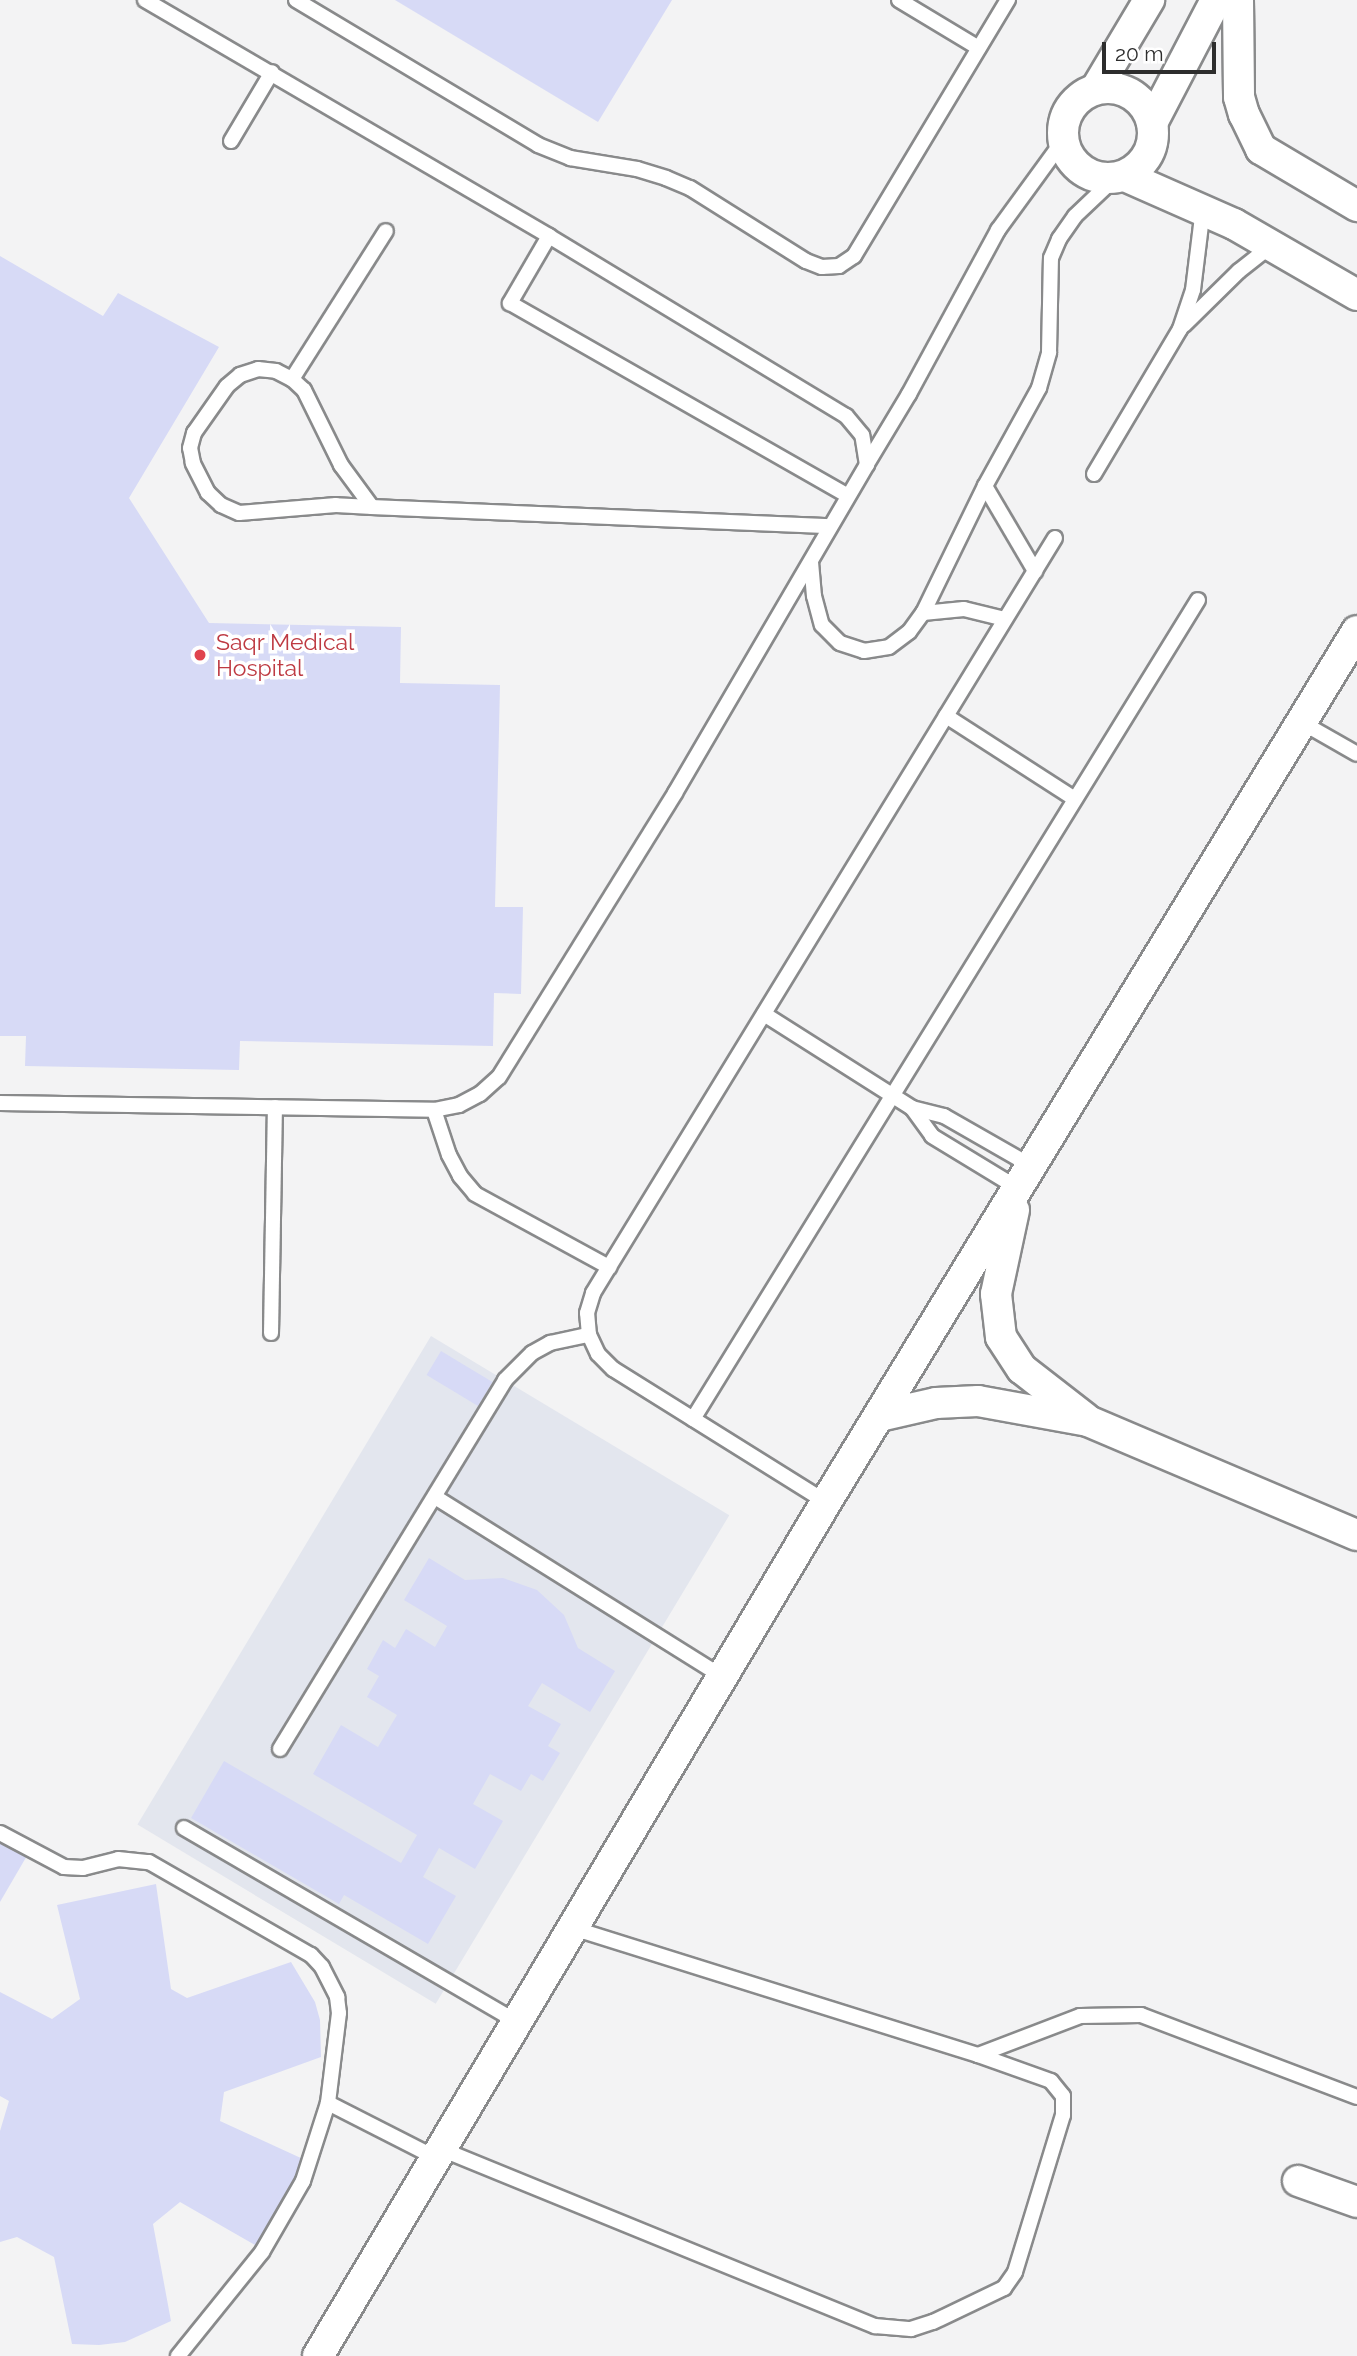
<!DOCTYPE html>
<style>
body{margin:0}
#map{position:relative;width:1357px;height:2356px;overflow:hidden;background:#f3f3f4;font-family:Raleway,sans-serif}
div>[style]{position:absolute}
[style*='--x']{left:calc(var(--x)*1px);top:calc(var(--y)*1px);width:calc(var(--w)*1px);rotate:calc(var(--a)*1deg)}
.built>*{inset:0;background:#e3e6ee;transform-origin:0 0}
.building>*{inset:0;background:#d7daf6;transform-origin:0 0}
.roads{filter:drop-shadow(2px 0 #898a8b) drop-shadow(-2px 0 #898a8b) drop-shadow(0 2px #898a8b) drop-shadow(0 -2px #898a8b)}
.lane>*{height:14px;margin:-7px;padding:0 7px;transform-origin:7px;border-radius:7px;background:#fff}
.street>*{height:30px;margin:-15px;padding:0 15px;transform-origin:15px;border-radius:15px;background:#fff}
.street>.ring{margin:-15px;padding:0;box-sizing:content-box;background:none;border:30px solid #fff;border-radius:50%}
.dots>*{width:19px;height:19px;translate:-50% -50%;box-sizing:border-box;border:4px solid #fff;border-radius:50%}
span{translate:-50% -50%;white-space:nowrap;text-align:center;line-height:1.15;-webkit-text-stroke:7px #fff;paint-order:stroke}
.health-label{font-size:23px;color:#be3a42}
.left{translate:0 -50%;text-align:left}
.scale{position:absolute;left:1102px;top:42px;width:114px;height:32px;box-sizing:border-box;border:4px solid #2d2d2d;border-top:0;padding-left:9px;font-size:21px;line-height:24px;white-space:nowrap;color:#2d2d2d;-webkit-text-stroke:5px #fff;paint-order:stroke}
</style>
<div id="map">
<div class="built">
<div style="left:431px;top:1336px;width:348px;height:570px;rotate:31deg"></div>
</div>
<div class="building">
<div style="clip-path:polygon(395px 0,672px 0,598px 122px)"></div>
<div style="clip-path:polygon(0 256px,103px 316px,118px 293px,219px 347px,129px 498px,209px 623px,401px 627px,400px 683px,500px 685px,495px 907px,523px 907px,521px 994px,494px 993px,493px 1046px,240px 1041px,239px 1070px,25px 1066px,26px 1036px,0 1036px)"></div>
<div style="left:441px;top:1351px;width:60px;height:28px;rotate:31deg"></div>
<div style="clip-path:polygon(429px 1558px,465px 1580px,503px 1578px,537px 1590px,564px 1615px,578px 1648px,615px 1671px,590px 1712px,542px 1683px,528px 1706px,561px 1724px,548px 1746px,560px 1753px,543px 1781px,531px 1774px,521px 1791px,490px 1774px,473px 1804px,503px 1821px,475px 1869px,439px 1848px,423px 1877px,456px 1896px,428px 1944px,344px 1895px,339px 1904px,191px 1818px,224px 1761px,401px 1863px,417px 1835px,313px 1774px,341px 1725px,378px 1747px,397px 1715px,367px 1697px,379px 1676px,367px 1669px,383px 1640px,395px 1648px,406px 1629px,435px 1647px,447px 1626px,404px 1600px)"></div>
<div style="clip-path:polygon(0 1837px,28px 1854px,0 1902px)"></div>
<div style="clip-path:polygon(156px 1884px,171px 1989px,187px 1998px,291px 1962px,315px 2002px,320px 2020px,321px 2057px,224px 2092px,220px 2121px,303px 2159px,296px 2183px,273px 2226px,255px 2245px,180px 2202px,153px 2224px,171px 2321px,125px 2342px,99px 2345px,72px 2344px,54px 2257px,17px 2237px,0 2242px,0 2131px,9px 2101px,0 2096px,0 1992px,52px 2019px,80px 1999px,57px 1905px)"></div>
</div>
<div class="roads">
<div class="lane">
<div style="--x:296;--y:0;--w:282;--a:30.9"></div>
<div style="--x:538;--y:145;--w:35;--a:22"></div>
<div style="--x:570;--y:158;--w:68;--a:9.3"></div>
<div style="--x:637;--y:169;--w:30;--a:17"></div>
<div style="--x:666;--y:178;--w:26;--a:23"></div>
<div style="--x:690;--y:188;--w:137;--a:32.2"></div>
<div style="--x:806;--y:261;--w:17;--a:21"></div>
<div style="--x:822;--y:267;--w:17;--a:-3"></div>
<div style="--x:839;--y:266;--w:18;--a:-34"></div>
<div style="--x:854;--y:256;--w:299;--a:-59"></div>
<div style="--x:899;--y:0;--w:93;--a:31"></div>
<div style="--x:231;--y:141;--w:80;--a:-59.3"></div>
<div style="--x:549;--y:236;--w:78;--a:120.2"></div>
<div style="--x:510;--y:303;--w:389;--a:29.7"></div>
<div style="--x:1184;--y:325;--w:77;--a:-44.5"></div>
<div style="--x:1239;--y:271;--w:42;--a:-38.2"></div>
<div style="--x:258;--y:369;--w:18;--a:6"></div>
<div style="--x:276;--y:371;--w:18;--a:27"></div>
<div style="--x:292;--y:379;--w:16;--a:43"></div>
<div style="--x:304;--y:390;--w:84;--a:63.7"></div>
<div style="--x:341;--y:465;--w:52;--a:53.6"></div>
<div style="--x:372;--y:507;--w:36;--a:-177"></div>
<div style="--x:336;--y:505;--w:97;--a:175.3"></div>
<div style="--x:239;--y:513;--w:20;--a:-156"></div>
<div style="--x:221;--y:505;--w:18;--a:-137"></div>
<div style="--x:208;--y:493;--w:34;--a:-117"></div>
<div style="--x:193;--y:463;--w:15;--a:-101"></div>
<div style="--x:190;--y:448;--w:16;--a:-75"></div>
<div style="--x:194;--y:433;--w:57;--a:-54.9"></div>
<div style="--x:227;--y:386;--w:17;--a:-40"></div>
<div style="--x:240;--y:375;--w:19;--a:-18"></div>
<div style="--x:292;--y:379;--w:175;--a:-57.6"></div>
<div style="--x:867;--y:464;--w:82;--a:-59"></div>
<div style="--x:909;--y:394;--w:187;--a:-61.5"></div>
<div style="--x:998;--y:230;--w:110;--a:-53.9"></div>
<div style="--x:1094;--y:474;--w:169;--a:-59.3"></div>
<div style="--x:1180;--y:329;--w:41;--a:-71.6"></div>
<div style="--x:1193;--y:290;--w:83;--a:-83"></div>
<div style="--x:985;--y:486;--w:99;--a:59.5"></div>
<div style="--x:372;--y:507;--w:458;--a:2.4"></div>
<div style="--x:811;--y:562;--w:34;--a:85"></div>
<div style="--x:814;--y:596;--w:30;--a:75"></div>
<div style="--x:822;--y:625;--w:25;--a:45"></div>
<div style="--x:840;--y:643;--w:25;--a:18"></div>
<div style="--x:864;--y:651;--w:25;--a:-9"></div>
<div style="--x:889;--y:647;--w:25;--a:-37"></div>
<div style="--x:909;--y:632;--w:24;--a:-54"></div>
<div style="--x:923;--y:613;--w:141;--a:-64"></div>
<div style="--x:985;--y:486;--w:112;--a:-61.1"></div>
<div style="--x:1039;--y:388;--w:37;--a:-74"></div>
<div style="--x:1049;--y:352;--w:94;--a:-88.8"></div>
<div style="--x:1051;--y:258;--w:21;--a:-67"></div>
<div style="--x:1059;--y:239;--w:28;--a:-55"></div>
<div style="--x:1075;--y:216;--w:55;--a:-43.5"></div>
<div style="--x:923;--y:613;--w:41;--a:-5.6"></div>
<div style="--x:964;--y:609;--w:42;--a:13.7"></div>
<div style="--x:946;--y:716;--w:153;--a:32.8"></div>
<div style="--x:1301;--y:722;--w:64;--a:29.7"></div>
<div style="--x:764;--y:1014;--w:175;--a:32.4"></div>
<div style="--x:912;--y:1108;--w:33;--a:14"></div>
<div style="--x:944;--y:1116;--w:103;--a:29.8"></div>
<div style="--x:0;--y:1103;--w:434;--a:0.9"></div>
<div style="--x:434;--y:1110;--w:25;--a:-11"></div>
<div style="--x:459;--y:1105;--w:24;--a:-28"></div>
<div style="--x:480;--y:1094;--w:25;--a:-42"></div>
<div style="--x:499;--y:1077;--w:334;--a:-58.2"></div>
<div style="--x:675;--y:793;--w:380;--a:-59.7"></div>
<div style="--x:867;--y:465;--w:30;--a:-99"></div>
<div style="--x:862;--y:435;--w:25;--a:-130"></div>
<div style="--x:846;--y:416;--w:347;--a:-148.8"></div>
<div style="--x:549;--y:236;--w:468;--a:-149.7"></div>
<div style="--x:912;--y:1108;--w:34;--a:54"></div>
<div style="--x:932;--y:1136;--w:102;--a:31.3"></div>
<div style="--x:434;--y:1110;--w:47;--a:71.6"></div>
<div style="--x:449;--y:1155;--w:24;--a:62"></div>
<div style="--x:460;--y:1176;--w:23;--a:50"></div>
<div style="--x:475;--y:1194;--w:153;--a:28.6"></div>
<div style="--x:271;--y:1333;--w:226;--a:-89"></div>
<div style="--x:693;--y:1419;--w:962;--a:-58.34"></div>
<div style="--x:435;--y:1497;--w:338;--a:32"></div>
<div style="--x:826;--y:1502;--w:251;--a:-148"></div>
<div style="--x:613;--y:1369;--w:21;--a:-135"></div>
<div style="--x:598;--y:1354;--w:21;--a:-115"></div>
<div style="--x:589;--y:1335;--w:22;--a:-95"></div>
<div style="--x:587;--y:1313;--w:21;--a:-73"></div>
<div style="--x:593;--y:1293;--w:885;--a:-58.54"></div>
<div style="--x:280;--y:1749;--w:432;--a:-58.6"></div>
<div style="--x:505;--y:1380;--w:38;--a:-45"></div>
<div style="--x:532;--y:1353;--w:21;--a:-29"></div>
<div style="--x:550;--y:1343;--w:40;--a:-12"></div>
<div style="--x:184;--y:1828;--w:385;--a:30.2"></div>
<div style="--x:0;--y:1833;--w:72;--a:28"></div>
<div style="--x:64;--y:1867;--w:19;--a:3"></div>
<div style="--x:83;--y:1868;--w:36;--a:-14"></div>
<div style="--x:118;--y:1859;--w:31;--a:6"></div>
<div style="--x:149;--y:1862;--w:187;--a:29.9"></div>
<div style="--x:311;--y:1955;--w:16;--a:47"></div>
<div style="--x:322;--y:1967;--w:34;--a:63"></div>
<div style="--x:337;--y:1997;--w:16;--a:83"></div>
<div style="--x:339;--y:2013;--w:91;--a:97"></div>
<div style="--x:328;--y:2103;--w:82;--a:107.8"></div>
<div style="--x:303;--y:2181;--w:82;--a:120"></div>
<div style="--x:262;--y:2252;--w:134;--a:128.9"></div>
<div style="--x:978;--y:2055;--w:109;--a:-20.9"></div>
<div style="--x:1080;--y:2016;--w:61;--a:-0.9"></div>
<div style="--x:1141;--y:2015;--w:231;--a:20.8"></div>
<div style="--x:328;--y:2103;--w:121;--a:27"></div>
<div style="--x:441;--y:2149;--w:469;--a:22.2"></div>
<div style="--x:875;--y:2326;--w:36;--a:5"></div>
<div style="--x:911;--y:2329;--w:23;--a:-18"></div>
<div style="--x:933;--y:2322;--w:79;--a:-25.6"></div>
<div style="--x:1004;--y:2288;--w:19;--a:-55"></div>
<div style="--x:1015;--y:2272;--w:164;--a:-73"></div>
<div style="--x:1063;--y:2115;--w:19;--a:-90"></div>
<div style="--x:1063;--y:2096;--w:19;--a:-129"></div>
<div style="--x:1051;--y:2081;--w:77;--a:-160.4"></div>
<div style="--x:978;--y:2055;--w:425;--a:-162.6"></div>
</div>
<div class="street">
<div style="--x:1238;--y:0;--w:97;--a:89.4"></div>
<div style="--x:1239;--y:97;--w:18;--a:74"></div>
<div style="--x:1244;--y:114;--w:39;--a:64"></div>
<div style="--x:1261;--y:149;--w:112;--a:30.7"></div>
<div class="ring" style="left:1063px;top:88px;width:60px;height:60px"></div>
<div style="--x:1096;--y:89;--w:104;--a:-59.2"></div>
<div style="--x:1152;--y:123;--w:139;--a:-62.5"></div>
<div style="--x:1125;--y:176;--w:119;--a:23.8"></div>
<div style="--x:1234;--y:224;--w:142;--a:30"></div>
<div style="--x:1014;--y:1210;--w:86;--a:102.1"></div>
<div style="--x:996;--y:1294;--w:43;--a:83.4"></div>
<div style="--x:1001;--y:1337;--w:38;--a:57"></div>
<div style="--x:1022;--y:1369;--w:80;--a:37.9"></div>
<div style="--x:879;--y:1416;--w:58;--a:-12.8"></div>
<div style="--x:936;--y:1403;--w:42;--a:-2.7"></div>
<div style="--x:978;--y:1401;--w:112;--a:10.3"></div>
<div style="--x:1088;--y:1421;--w:292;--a:23"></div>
<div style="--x:1298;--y:2181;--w:63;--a:19.6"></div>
<div style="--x:318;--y:2356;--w:994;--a:-59.25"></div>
<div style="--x:826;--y:1502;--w:1020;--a:-58.63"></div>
</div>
</div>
<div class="dots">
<div style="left:200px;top:655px;background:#e0444e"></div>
</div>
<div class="health-label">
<span class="left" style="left:216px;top:655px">Saqr Medical<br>Hospital</span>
</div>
<div class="scale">20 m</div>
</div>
